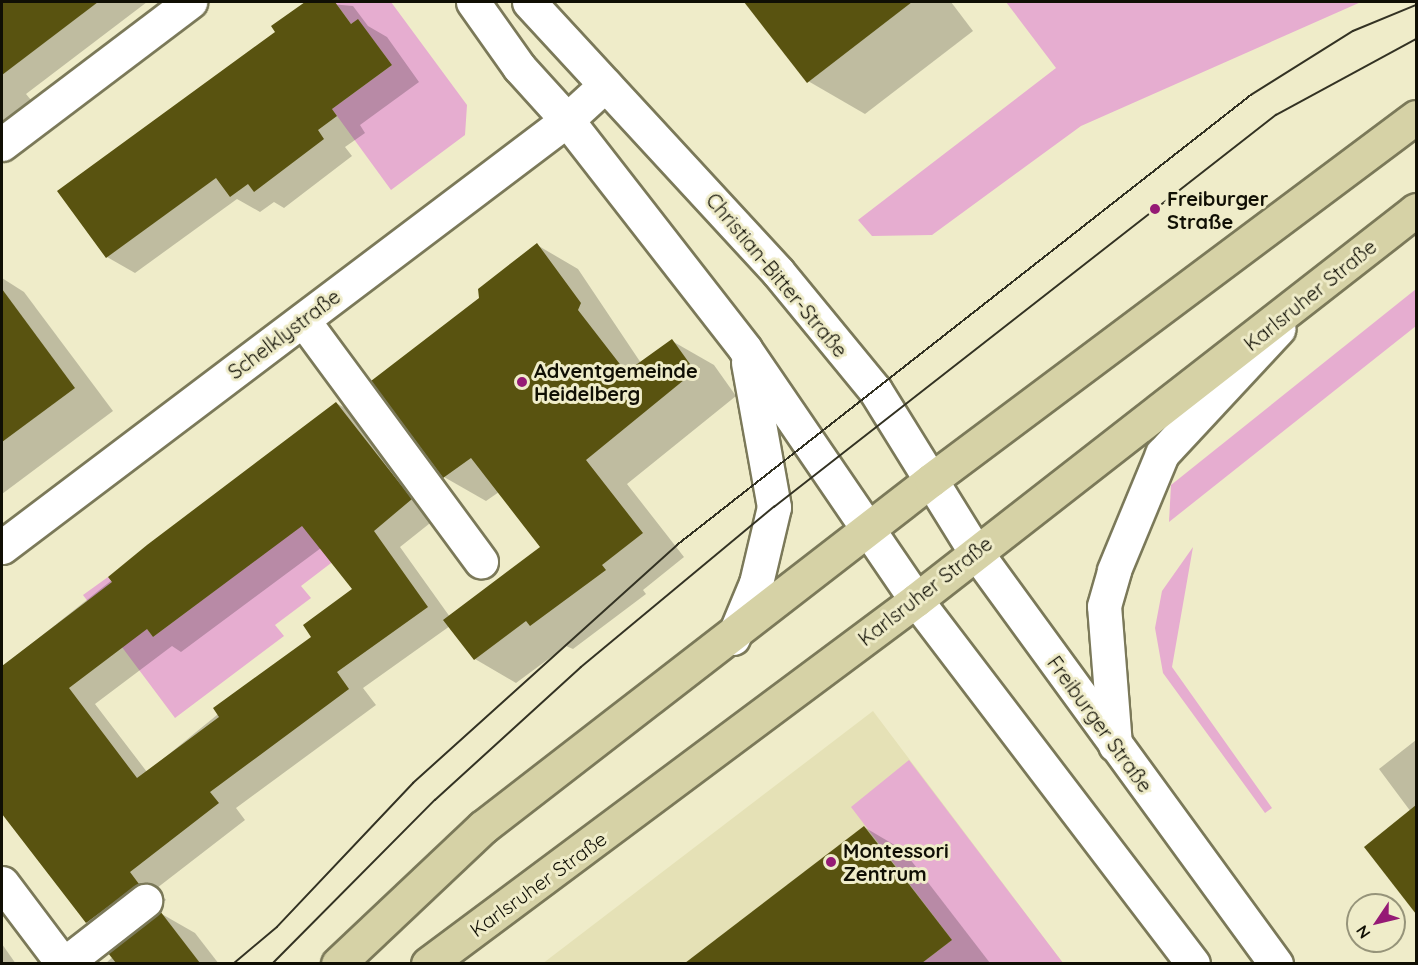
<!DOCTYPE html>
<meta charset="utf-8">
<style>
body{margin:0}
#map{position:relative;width:1418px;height:965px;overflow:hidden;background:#efecc9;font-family:Quicksand,sans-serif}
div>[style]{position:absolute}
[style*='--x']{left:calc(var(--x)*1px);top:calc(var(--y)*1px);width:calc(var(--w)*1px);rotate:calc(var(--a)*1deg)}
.built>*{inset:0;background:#e5e1b6}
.green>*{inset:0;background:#e6add0}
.shadow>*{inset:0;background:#0003}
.building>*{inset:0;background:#595310}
.roads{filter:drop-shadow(2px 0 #7b7959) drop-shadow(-2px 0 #7b7959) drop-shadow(0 2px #7b7959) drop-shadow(0 -2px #7b7959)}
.minor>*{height:33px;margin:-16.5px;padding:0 16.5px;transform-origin:16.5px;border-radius:16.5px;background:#fff}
.major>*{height:33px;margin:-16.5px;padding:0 16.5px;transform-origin:16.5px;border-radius:16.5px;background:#d6d2a6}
.tram>*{height:1.5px;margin:-0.75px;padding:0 0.75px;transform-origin:0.75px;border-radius:0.75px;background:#333223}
.dots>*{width:16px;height:16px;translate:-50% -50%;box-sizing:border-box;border:3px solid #efecc9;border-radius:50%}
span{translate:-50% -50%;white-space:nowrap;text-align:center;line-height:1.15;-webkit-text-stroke:6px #efecc9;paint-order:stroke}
.poi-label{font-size:20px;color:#100f04;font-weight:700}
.left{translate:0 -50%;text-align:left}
.street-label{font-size:20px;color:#100f04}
.frame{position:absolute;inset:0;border:3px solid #100f04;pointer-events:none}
.north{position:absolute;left:1346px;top:893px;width:60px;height:60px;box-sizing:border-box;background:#efecc9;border:2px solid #96947a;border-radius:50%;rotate:235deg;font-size:16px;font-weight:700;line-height:24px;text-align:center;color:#100f04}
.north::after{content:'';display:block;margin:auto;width:21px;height:27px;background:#951a75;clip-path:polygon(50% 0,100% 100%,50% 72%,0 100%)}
</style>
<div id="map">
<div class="built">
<div style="clip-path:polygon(873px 711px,1063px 963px,542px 964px)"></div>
</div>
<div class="green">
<div style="clip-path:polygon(335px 2px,391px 2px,467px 105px,465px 135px,391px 190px,332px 109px,392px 65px,358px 20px,351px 24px)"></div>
<div style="clip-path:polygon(1006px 2px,1361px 2px,1081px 126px,932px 235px,872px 236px,858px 220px,1056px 68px)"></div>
<div style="clip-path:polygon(1416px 289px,1416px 326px,1169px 522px,1171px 485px)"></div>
<div style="clip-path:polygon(349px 490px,377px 528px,301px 586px,311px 598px,275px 625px,284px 636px,175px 718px,83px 595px,108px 577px,153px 637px)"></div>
<div style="clip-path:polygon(1193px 547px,1172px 667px,1272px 808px,1265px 813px,1163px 673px,1155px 628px,1162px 591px)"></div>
<div style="clip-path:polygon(909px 760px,1063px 963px,922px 963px,952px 940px,851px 807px)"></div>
</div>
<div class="shadow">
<div style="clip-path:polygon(2px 2px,147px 2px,26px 94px,31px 100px,2px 123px)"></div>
<div style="clip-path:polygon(308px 2px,353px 6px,368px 26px,387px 37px,419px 82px,360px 125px,365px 133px,345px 147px,352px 156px,284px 208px,274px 202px,260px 212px,237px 199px,135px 273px,107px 257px,277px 32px,273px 26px)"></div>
<div style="clip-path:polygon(746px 2px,951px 2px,973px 31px,865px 114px,808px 81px)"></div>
<div style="clip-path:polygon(evenodd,537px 245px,578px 269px,641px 363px,672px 341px,714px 365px,736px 396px,627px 484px,684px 557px,643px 590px,646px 594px,573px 649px,566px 646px,516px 683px,475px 659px,450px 626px,363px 688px,376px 705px,236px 808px,245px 820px,157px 888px,166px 900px,114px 938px,87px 922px,2px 810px,2px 667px,336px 403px,369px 421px,439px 516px,400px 547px,450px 617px,542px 547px,499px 492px,486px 501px,444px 477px,481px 299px,537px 245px,321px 548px,354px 589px,313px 637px,147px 772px,95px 704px,172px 646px,181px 652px,321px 548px)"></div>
<div style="clip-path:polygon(2px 278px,24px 292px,113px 411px,2px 494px)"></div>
<div style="clip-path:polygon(1416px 740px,1416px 912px,1366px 847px,1411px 812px,1379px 769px)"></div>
<div style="clip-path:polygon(864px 827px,903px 850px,990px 963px,688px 964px)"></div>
<div style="clip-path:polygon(160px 913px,195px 933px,219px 964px,105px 964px)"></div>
<div style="clip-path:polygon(2px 944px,16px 964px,2px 964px)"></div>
</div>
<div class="building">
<div style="clip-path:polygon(2px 2px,98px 2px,2px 75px)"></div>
<div style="clip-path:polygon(305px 2px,335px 2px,351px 24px,358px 19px,392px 65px,332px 109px,337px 116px,318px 130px,324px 139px,254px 192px,248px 184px,230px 197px,216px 178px,106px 258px,57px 191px,275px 32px,271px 26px)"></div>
<div style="clip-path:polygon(744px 2px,912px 2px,807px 83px)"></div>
<div style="clip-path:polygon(537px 243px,581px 303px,578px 310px,626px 372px,672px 339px,695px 371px,586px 460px,643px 533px,602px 565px,606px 570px,530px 626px,526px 621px,474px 660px,443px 620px,540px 547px,471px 458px,443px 478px,371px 381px,479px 298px,478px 289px)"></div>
<div style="clip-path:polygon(2px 289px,75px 388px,2px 442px)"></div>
<div style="clip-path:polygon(evenodd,336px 402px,412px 499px,374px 531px,428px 607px,337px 672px,349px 689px,210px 792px,219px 803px,130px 872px,139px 884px,86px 923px,2px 814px,2px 666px,112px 582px,108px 577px,147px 545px,336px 402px,302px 526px,352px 589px,303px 625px,311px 637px,213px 708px,219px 717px,137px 778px,69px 688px,147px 629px,153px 637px,302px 526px)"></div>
<div style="clip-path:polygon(1416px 805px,1416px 914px,1364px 847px)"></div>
<div style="clip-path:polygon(864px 826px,952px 940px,922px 963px,685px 963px)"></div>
<div style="clip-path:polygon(160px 911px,200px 963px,116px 963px,108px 953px)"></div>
</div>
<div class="roads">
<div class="minor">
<div style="--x:473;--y:2;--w:80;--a:54.7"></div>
<div style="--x:519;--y:67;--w:72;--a:47.8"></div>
<div style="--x:567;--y:120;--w:290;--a:52.1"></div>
<div style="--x:745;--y:349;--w:304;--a:55.7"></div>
<div style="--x:916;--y:600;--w:457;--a:52.7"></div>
<div style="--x:529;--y:2;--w:367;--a:47.3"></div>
<div style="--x:778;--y:272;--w:153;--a:50.6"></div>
<div style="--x:875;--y:390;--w:190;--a:58.2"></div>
<div style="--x:975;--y:551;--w:511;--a:53.91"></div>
<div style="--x:2;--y:144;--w:236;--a:-37.1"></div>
<div style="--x:303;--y:320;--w:300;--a:53.6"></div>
<div style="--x:2;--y:547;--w:708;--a:-37.08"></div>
<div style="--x:567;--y:120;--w:52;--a:-42.6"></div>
<div style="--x:733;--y:638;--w:60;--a:-67.3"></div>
<div style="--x:756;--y:583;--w:78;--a:-76.7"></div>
<div style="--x:774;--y:507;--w:147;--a:-100.2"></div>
<div style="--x:1115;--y:745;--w:139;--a:-94.5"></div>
<div style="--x:1104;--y:606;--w:37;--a:-74"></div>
<div style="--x:1114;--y:570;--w:126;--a:-67.5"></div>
<div style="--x:1162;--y:454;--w:171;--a:-47.1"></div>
<div style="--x:2;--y:883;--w:101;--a:53"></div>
<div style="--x:64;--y:964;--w:103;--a:-37.9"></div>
</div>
<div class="major">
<div style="--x:338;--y:964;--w:199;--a:-43.4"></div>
<div style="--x:483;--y:827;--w:567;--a:-37.76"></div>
<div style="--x:931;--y:480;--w:606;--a:-36.81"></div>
<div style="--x:428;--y:964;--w:609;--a:-36.72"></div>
<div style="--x:916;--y:600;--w:634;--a:-37.95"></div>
</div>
</div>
<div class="tram">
<div style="--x:233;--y:964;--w:57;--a:-40.1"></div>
<div style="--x:277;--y:927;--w:198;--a:-46.6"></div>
<div style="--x:413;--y:783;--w:355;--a:-42"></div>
<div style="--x:677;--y:545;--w:729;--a:-38.1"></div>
<div style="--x:1251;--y:95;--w:120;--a:-32.1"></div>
<div style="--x:1353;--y:31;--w:68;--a:-22.4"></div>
<div style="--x:272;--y:964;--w:231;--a:-45.2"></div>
<div style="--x:435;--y:800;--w:197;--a:-42.3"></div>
<div style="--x:581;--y:667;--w:251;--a:-39.7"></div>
<div style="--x:774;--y:507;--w:637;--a:-37.99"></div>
<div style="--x:1276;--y:115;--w:159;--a:-28.5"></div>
</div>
<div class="dots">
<div style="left:1155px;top:209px;background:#951a75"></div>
<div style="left:522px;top:382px;background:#951a75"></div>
<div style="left:831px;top:862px;background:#951a75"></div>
</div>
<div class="poi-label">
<span class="left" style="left:1167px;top:210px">Freiburger<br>Straße</span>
<span class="left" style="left:534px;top:382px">Adventgemeinde<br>Heidelberg</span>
<span class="left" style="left:843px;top:862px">Montessori<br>Zentrum</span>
</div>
<div class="street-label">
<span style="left:777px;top:275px;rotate:50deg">Christian-Bitter-Straße</span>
<span style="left:1310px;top:295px;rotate:-39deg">Karlsruher Straße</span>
<span style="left:284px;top:334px;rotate:-37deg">Schelklystraße</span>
<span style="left:925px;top:591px;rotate:-38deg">Karlsruher Straße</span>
<span style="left:1100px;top:724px;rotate:54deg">Freiburger Straße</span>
<span style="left:538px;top:884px;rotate:-36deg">Karlsruher Straße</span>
</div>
<div class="frame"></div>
<div class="north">N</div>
</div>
